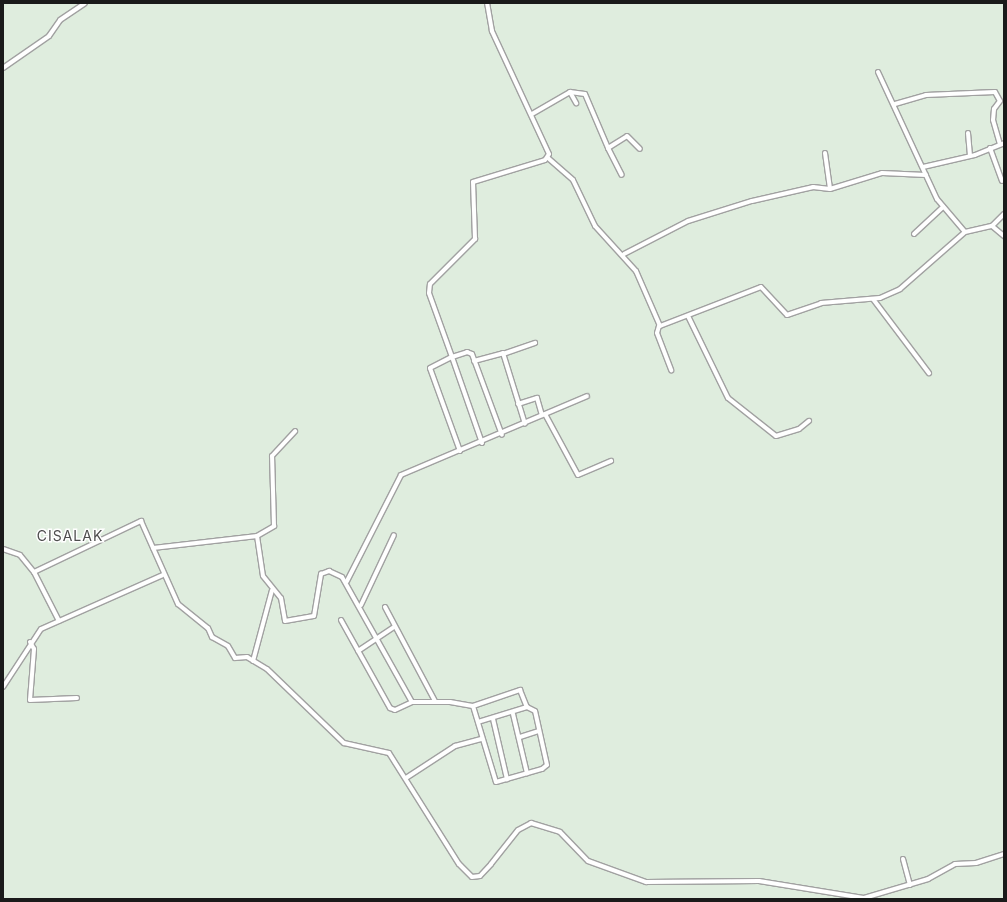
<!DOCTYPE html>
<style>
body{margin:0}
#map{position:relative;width:1007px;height:902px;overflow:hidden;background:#dfedde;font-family:Inter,sans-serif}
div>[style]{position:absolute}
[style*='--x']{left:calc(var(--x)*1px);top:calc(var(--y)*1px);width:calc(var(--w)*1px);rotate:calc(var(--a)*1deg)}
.roads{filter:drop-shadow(1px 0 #a1a1a1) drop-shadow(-1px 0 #a1a1a1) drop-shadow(0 1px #a1a1a1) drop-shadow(0 -1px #a1a1a1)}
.street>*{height:4px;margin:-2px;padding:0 2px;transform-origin:2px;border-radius:2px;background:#fff}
span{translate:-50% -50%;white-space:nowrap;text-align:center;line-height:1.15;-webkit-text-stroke:3px #fff;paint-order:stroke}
.quarter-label{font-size:14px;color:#4d4d4d;letter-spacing:1px}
.frame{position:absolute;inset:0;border:4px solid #1a1a1a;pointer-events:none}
</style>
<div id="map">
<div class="roads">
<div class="street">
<div style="--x:3;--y:68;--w:56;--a:-34.8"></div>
<div style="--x:49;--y:36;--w:19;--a:-55"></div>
<div style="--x:60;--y:20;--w:30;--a:-34"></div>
<div style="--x:878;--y:72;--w:140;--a:65.1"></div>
<div style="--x:937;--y:199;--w:43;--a:49.7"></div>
<div style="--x:965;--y:232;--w:28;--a:-13"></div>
<div style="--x:992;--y:226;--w:16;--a:40"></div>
<div style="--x:570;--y:92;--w:15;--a:8"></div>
<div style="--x:585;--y:94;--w:59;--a:66.9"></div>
<div style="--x:608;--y:148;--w:22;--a:-32"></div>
<div style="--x:627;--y:136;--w:18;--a:45"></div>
<div style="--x:895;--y:104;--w:32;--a:-16"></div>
<div style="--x:926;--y:95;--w:69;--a:-2.5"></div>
<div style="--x:995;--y:92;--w:10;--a:61"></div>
<div style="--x:1000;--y:101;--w:10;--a:127"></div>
<div style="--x:994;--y:109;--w:11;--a:95"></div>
<div style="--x:993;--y:120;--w:25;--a:74"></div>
<div style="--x:532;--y:114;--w:44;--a:-30.1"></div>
<div style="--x:570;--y:92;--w:13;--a:61"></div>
<div style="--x:968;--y:133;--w:23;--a:85"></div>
<div style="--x:608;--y:148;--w:30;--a:63"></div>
<div style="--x:990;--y:148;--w:35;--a:70"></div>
<div style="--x:825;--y:153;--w:36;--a:82"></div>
<div style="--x:548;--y:158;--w:33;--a:41"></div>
<div style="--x:573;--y:180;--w:51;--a:64.4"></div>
<div style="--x:595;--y:226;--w:61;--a:47.7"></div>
<div style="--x:636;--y:271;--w:60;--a:66.4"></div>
<div style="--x:660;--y:326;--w:108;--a:-21.1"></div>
<div style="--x:761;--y:287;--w:38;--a:47"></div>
<div style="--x:787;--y:315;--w:36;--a:-19"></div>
<div style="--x:821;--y:303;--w:59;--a:-4.8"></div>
<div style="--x:880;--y:298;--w:22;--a:-24"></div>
<div style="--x:900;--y:289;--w:86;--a:-41.2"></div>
<div style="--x:923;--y:167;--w:53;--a:-13"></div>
<div style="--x:975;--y:155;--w:31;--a:-22"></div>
<div style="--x:992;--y:226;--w:17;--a:-45"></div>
<div style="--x:914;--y:234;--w:40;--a:-43"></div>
<div style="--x:624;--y:254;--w:72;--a:-27.3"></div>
<div style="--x:688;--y:221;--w:67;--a:-17.4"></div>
<div style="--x:752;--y:201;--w:63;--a:-12.9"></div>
<div style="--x:813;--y:187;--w:17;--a:7"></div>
<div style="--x:830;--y:189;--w:54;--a:-17.1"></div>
<div style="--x:882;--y:173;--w:44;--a:2.6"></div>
<div style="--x:873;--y:299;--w:93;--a:52.9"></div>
<div style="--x:688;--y:316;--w:91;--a:64"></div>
<div style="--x:728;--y:398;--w:61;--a:38.4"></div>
<div style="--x:776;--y:436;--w:24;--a:-17"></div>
<div style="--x:799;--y:429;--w:13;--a:-39"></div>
<div style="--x:659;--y:326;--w:7;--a:106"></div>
<div style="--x:657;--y:333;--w:40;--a:69"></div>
<div style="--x:503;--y:354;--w:34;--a:-19"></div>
<div style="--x:474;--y:361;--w:30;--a:-15"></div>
<div style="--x:503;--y:353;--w:74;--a:72.8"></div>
<div style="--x:518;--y:404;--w:20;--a:-18"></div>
<div style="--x:537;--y:398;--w:18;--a:74"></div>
<div style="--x:545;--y:414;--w:69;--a:61.6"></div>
<div style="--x:578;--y:475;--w:36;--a:-23"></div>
<div style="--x:482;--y:443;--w:91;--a:-109.2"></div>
<div style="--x:452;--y:357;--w:16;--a:-18"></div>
<div style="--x:467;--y:352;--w:5;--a:22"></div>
<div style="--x:472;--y:354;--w:86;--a:69.7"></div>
<div style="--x:460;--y:451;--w:88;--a:-109.9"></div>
<div style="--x:430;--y:368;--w:25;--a:-27"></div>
<div style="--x:452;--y:357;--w:68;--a:-109.8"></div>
<div style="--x:429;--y:293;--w:9;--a:-84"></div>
<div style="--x:430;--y:284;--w:64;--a:-45"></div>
<div style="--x:475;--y:239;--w:57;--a:-92"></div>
<div style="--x:473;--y:182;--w:75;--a:-17"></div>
<div style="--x:545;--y:160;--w:7;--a:-56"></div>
<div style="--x:549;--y:154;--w:136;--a:-114.9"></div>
<div style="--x:492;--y:31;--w:28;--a:-100"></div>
<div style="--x:257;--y:536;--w:20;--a:-30"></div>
<div style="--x:274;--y:526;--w:70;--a:-91.6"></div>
<div style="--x:272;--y:456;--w:34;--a:-47"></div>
<div style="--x:153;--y:548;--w:105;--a:-6.6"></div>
<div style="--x:257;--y:536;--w:40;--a:81.5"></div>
<div style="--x:263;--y:576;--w:28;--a:51"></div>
<div style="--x:281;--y:598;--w:23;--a:80"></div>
<div style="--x:285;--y:621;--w:29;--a:-10"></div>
<div style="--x:314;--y:616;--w:43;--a:-80.5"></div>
<div style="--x:321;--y:574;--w:9;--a:-21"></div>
<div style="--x:329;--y:571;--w:14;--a:25"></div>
<div style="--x:342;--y:577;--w:143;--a:60.8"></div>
<div style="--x:412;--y:702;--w:38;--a:0"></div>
<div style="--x:450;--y:702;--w:23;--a:10"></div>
<div style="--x:473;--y:706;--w:79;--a:73.2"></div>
<div style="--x:496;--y:782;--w:48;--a:-15.8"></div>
<div style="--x:542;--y:769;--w:6;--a:-39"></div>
<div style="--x:547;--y:765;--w:55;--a:-102.5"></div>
<div style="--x:535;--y:711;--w:9;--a:-153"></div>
<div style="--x:3;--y:549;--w:18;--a:19"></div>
<div style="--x:20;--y:555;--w:22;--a:51"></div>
<div style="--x:34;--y:572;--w:119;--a:-25.5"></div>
<div style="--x:141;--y:521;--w:91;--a:66"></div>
<div style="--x:178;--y:604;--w:38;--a:39"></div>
<div style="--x:208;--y:628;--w:10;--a:66"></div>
<div style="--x:212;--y:637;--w:18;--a:29"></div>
<div style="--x:228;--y:646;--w:14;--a:60"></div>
<div style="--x:235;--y:658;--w:12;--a:-5"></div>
<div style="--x:247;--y:657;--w:23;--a:31"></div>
<div style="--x:267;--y:669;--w:107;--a:43.9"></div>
<div style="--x:344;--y:743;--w:46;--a:12.5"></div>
<div style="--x:389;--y:753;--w:131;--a:57.8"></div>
<div style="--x:459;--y:864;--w:18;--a:45"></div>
<div style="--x:472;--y:877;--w:8;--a:-7"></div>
<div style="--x:480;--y:876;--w:16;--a:-47"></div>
<div style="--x:491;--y:864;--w:43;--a:-51.5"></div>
<div style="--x:518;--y:830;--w:15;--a:-28"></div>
<div style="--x:531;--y:823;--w:30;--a:17"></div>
<div style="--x:560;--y:832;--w:40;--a:46"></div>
<div style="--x:588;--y:861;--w:62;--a:19.9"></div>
<div style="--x:646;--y:882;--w:113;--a:-0.5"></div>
<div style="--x:759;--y:881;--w:106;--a:9.2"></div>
<div style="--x:864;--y:898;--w:67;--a:-16.5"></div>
<div style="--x:928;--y:879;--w:31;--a:-29"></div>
<div style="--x:955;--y:864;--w:21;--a:-3"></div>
<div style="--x:976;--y:863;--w:29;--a:-18"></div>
<div style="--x:34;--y:572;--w:55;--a:63"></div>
<div style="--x:347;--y:581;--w:119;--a:-63"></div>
<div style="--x:401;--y:475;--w:202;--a:-23"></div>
<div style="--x:361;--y:605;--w:77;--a:-64.8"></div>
<div style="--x:385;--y:607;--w:106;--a:62"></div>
<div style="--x:341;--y:620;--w:101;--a:60.9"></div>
<div style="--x:390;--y:708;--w:5;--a:22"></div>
<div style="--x:395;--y:710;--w:19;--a:-25"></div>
<div style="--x:30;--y:642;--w:8;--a:60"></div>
<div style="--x:34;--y:649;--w:51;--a:94.5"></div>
<div style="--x:30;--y:700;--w:47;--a:-2.4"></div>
<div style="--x:358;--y:651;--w:43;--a:-33.7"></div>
<div style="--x:253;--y:661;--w:73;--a:-75"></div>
<div style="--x:3;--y:687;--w:69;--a:-56.8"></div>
<div style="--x:41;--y:629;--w:133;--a:-23.9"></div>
<div style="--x:473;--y:706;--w:50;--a:-18.8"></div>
<div style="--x:520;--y:690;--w:18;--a:68"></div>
<div style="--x:527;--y:707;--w:51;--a:163"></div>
<div style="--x:513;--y:714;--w:61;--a:76.7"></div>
<div style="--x:493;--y:719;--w:62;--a:76.9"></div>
<div style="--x:520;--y:737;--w:20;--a:-18"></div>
<div style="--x:406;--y:778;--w:59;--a:-33.1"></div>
<div style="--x:455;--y:746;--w:28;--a:-15"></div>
<div style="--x:903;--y:859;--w:27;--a:75"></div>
</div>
</div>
<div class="quarter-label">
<span style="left:70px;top:536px">CISALAK</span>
</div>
<div class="frame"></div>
</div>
